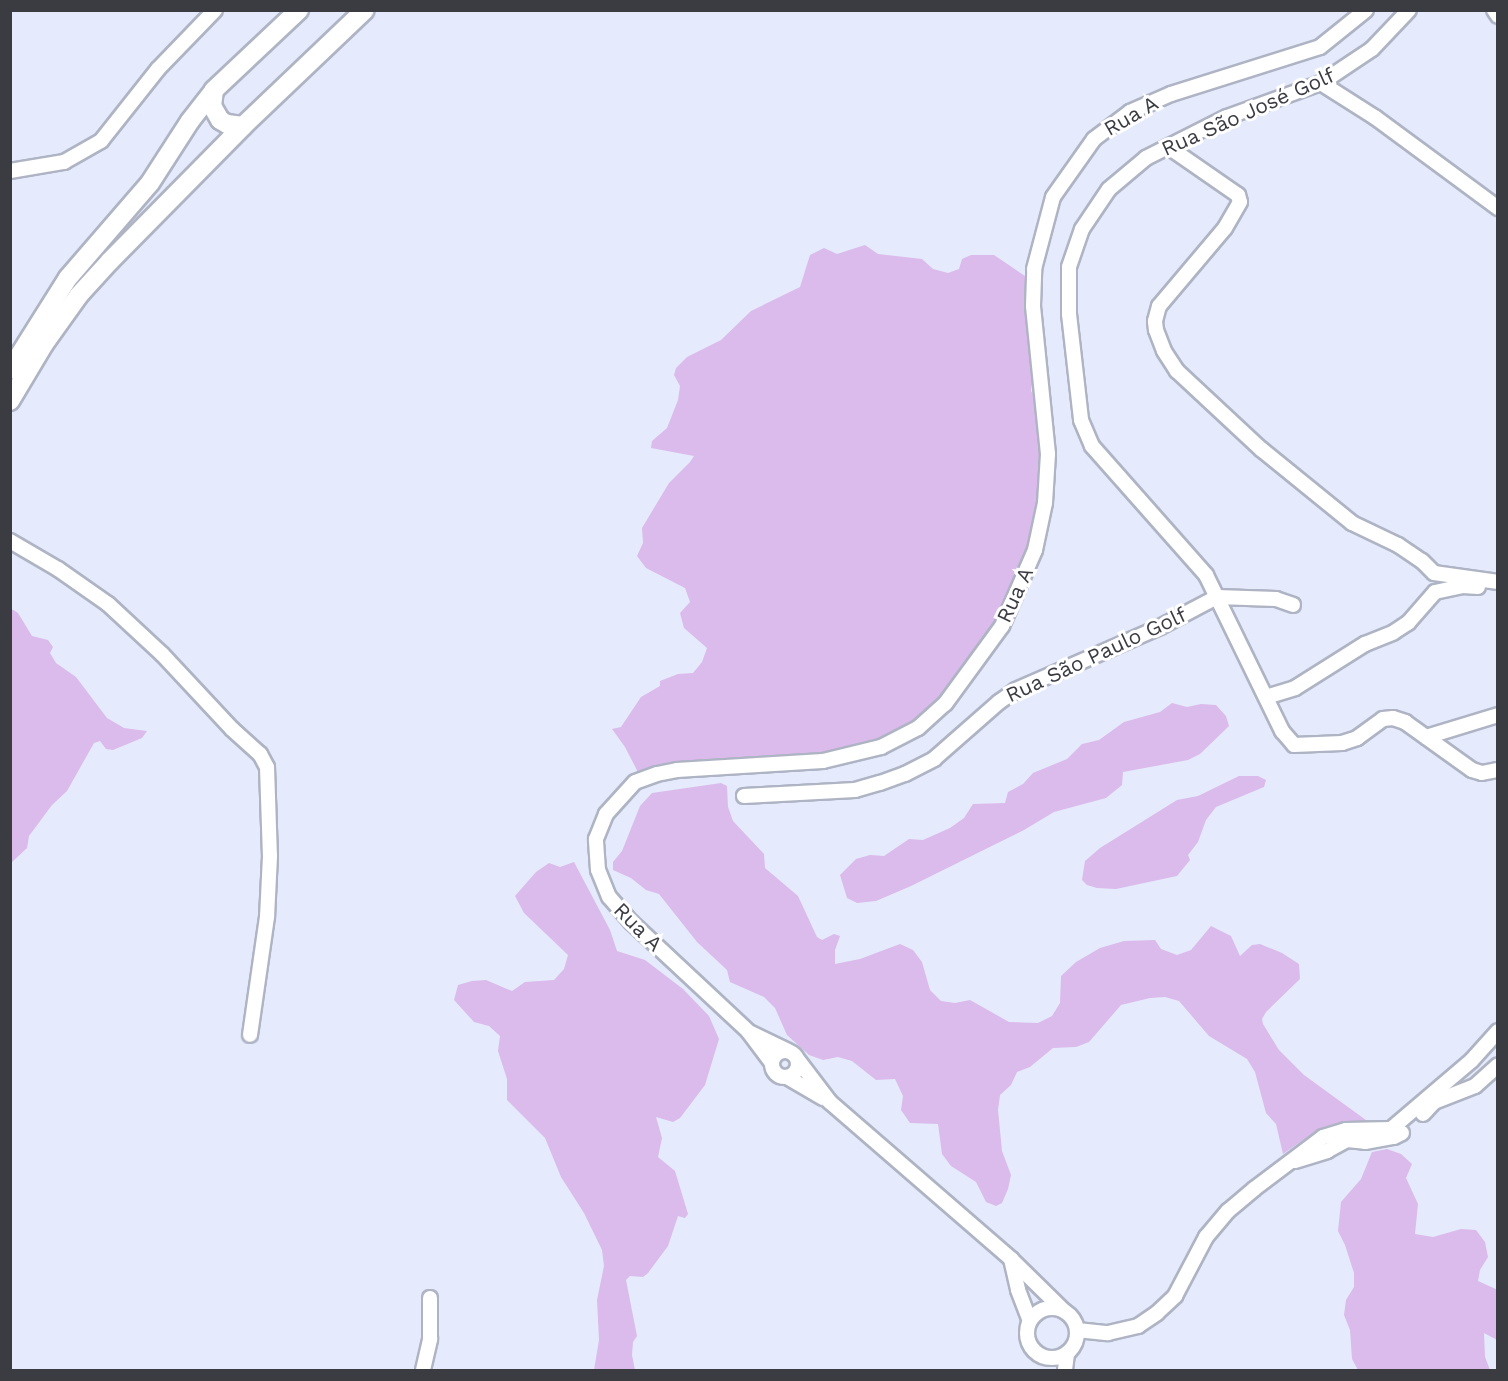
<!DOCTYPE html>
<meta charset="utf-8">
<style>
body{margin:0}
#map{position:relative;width:1508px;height:1381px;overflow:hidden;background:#e5ebfc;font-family:"Work Sans",sans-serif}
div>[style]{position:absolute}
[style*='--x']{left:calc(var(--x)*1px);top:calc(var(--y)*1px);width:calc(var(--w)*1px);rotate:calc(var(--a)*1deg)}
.green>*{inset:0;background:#dbbaec}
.roads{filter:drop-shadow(2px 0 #afb4c4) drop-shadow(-2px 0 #afb4c4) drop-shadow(0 2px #afb4c4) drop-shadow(0 -2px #afb4c4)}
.minor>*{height:14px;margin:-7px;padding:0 7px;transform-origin:7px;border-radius:7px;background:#fff}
.minor>.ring{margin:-7px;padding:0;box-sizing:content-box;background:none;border:14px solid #fff;border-radius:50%}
.major>*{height:18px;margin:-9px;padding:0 9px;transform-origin:9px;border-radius:9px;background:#fff}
span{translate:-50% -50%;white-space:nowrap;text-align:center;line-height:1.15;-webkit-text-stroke:6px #fff;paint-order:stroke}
.street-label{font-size:21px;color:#3a3c42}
.frame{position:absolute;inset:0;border:12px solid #3a3c42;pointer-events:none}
</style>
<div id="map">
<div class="green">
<div style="clip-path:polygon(865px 245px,878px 254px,922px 259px,933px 269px,948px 273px,959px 269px,962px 259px,971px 255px,994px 255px,1028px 278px,1026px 318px,1036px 360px,1031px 391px,1039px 404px,1043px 474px,1037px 503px,1039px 547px,1032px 577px,1009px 616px,939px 703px,894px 735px,853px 754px,642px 780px,625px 747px,612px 729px,621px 727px,641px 697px,660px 686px,660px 681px,678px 674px,693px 673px,702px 662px,707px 648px,684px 628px,680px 613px,690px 602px,685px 588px,646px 568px,637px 556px,643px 543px,642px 528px,669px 483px,690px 462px,694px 456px,651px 448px,652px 441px,667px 428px,678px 400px,680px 386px,674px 375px,676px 368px,687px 357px,721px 340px,751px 311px,800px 287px,810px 255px,824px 248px,837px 254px)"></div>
<div style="clip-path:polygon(10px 608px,18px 613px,32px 636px,48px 640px,53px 647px,50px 653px,56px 663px,76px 677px,107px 718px,124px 728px,147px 731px,142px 738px,113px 750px,106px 749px,100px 741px,94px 743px,67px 791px,52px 805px,29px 836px,27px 848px,11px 863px)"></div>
<div style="clip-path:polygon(1172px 703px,1187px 707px,1201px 704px,1216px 705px,1226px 716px,1229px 726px,1200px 754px,1188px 760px,1123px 772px,1122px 785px,1106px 798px,1054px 812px,1024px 830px,911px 886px,876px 901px,857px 903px,847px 898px,840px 875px,856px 859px,870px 855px,884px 856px,909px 839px,923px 840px,950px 828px,964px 818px,973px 804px,1005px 803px,1008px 792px,1023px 784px,1033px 773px,1067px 759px,1082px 744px,1099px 740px,1124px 722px,1160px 712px)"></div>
<div style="clip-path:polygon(1239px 776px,1258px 776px,1266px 780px,1264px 787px,1216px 807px,1206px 820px,1198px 842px,1188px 855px,1190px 860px,1177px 876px,1116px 889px,1097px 888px,1087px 885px,1082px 880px,1085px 861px,1100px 848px,1177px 800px,1198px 796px)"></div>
<div style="clip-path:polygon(721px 783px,727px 786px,728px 807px,733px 821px,764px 854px,765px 868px,798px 896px,817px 937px,822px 940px,834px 934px,840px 936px,835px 950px,835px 964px,860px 959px,900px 944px,913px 950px,922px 962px,930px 990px,941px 1001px,955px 1003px,970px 1000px,1009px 1022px,1038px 1023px,1052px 1016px,1060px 1003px,1061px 976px,1076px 962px,1100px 948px,1124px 941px,1155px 940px,1161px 949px,1177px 955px,1191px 950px,1211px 926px,1231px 936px,1240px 956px,1252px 945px,1260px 944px,1282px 953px,1299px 964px,1300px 979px,1266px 1012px,1262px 1019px,1263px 1024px,1279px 1050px,1304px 1075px,1370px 1123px,1313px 1133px,1283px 1154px,1276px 1124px,1266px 1113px,1255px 1072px,1247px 1059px,1209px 1036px,1179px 1001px,1165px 997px,1150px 998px,1121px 1005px,1089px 1042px,1076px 1047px,1053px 1048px,1030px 1067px,1017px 1072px,1011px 1085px,1000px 1095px,998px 1110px,1002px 1151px,1011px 1175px,1008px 1189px,1002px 1203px,996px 1206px,986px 1202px,976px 1182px,951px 1166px,942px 1154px,938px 1124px,910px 1123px,901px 1110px,903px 1096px,895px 1079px,876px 1080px,852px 1061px,838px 1057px,823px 1060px,809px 1055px,787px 1035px,775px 1008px,764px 997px,730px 982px,727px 970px,697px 942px,659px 894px,646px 890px,631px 878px,613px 870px,613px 862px,622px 851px,640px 806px,652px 793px)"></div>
<div style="clip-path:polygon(574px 862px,610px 930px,617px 951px,645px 960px,683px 989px,709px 1016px,719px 1039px,705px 1085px,680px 1118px,673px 1122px,656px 1117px,662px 1138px,658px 1157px,675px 1171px,688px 1214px,685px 1218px,678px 1216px,668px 1246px,648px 1273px,643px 1277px,630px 1276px,626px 1280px,637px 1336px,633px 1342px,632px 1355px,635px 1370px,594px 1370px,599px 1340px,597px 1300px,604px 1266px,602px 1250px,584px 1213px,561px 1177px,545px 1138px,507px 1100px,507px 1079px,498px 1051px,500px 1036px,489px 1026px,474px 1022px,454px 1000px,458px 985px,472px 981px,486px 980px,512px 991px,525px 982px,554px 980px,564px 969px,568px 955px,524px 913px,515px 896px,536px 872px,549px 863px,560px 867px)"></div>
<div style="clip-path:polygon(1387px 1149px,1401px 1154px,1412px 1164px,1406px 1178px,1418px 1204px,1415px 1234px,1433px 1237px,1461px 1229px,1476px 1230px,1485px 1242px,1488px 1257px,1480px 1270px,1478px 1281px,1498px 1290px,1497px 1340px,1484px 1333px,1485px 1357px,1490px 1370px,1358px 1370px,1352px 1359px,1350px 1330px,1344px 1315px,1346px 1300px,1354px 1287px,1354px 1273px,1345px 1245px,1338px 1231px,1341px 1202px,1361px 1179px,1372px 1152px)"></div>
</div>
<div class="roads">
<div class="minor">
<div style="--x:1409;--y:10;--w:54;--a:133.5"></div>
<div style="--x:1372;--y:49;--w:61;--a:146.3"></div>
<div style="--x:1321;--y:83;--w:100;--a:160.1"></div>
<div style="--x:1227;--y:117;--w:91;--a:153.2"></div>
<div style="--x:1146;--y:158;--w:48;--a:140"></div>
<div style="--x:1109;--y:189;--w:48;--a:124"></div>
<div style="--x:1082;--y:229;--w:40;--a:108.9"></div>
<div style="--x:1069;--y:267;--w:47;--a:90"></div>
<div style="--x:1069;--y:314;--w:107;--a:83.5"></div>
<div style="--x:1081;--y:420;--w:28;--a:67"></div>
<div style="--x:1092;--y:446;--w:172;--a:48.5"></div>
<div style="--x:1206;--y:575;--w:174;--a:64"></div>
<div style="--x:1282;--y:731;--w:18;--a:49"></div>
<div style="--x:1294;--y:745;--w:48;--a:-2.4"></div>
<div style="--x:1342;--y:743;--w:16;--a:-18"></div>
<div style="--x:1357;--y:738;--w:32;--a:-36"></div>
<div style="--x:1383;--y:719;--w:10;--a:-6"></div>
<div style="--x:1393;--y:718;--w:13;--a:18"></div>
<div style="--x:1405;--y:722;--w:82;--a:35.6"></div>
<div style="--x:1472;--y:770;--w:10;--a:17"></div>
<div style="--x:1482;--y:773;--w:16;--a:-11"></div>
<div style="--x:1494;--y:10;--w:7;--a:56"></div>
<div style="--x:1321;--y:83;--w:65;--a:32.5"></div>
<div style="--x:1376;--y:118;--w:152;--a:36.4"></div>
<div style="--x:1170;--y:148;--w:83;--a:34.7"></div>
<div style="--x:1238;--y:195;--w:7;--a:74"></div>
<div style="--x:1240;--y:202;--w:30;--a:120"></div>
<div style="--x:1225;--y:228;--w:102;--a:130.2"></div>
<div style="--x:1159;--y:306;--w:16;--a:105"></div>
<div style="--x:1155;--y:321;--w:9;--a:84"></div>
<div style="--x:1156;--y:330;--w:22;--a:69"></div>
<div style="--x:1164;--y:351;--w:24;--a:57"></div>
<div style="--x:1177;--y:371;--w:115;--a:42.9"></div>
<div style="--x:1261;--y:449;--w:117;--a:39.1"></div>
<div style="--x:1352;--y:523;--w:51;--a:25.6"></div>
<div style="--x:1398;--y:545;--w:29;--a:34"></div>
<div style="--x:1422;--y:561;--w:17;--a:45"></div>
<div style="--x:1434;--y:573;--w:65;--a:8"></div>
<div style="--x:10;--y:171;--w:55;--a:-9.5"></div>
<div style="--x:64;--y:162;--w:43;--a:-29.6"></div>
<div style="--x:101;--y:141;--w:92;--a:-51.6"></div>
<div style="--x:158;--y:69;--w:82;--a:-46"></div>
<div style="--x:10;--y:541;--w:56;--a:30.3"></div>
<div style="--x:58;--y:569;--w:61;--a:35"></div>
<div style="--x:108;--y:604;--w:74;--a:42.8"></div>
<div style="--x:162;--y:654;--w:103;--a:47"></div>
<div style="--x:232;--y:729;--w:38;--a:42"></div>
<div style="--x:260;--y:754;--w:15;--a:62"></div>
<div style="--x:267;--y:767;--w:89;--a:88.1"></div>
<div style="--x:270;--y:856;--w:61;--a:92.8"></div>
<div style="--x:267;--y:917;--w:119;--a:98.2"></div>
<div style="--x:1266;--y:697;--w:30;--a:-17"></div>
<div style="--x:1295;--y:688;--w:83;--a:-32.2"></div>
<div style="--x:1365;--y:644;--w:31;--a:-22"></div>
<div style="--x:1394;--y:632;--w:17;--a:-33"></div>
<div style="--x:1408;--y:623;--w:41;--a:-48.9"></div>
<div style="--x:1435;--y:592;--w:29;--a:-12"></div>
<div style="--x:1463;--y:586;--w:15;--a:4"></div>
<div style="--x:1426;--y:737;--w:75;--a:-17"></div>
<div style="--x:744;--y:796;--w:111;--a:-3.1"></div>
<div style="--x:855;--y:790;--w:26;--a:-16"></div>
<div style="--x:880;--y:783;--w:27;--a:-20"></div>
<div style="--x:905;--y:774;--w:33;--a:-27"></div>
<div style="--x:934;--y:759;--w:86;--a:-41.2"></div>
<div style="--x:999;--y:702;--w:21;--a:-35"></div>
<div style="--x:1016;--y:690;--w:157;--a:-23.6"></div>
<div style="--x:1160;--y:627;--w:64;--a:-27.8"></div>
<div style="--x:1217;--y:597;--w:59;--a:1.9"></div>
<div style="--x:1276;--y:599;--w:18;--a:19"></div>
<div style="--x:751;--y:1033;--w:41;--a:25.9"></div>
<div class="ring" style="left:772px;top:1051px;width:12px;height:12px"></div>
<div style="--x:798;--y:1060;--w:53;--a:52.7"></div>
<div style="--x:830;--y:1102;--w:240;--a:40.9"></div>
<div style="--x:1011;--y:1259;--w:74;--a:44.5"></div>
<div style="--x:772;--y:1063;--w:39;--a:-127"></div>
<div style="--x:749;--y:1032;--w:161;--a:-137"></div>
<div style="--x:631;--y:922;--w:33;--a:-131"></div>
<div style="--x:609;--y:897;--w:29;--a:-112"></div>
<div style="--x:598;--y:870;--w:31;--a:-94"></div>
<div style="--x:596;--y:839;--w:27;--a:-68"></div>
<div style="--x:606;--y:814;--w:43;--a:-47.8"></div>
<div style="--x:635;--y:782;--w:23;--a:-20"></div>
<div style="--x:657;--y:774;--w:20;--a:-11"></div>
<div style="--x:677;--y:770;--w:146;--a:-3.5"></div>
<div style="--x:823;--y:761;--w:60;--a:-13.6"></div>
<div style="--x:881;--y:747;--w:42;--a:-27.2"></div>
<div style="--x:918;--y:728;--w:36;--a:-42"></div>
<div style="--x:945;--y:704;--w:97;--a:-53.8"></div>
<div style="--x:1002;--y:626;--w:83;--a:-66.5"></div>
<div style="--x:1035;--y:550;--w:48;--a:-78"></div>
<div style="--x:1045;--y:503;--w:49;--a:-86.5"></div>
<div style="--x:1048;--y:454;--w:149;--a:-95.8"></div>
<div style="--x:1033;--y:306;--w:37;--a:-88"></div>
<div style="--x:1034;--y:269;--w:74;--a:-75.2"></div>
<div style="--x:1053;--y:197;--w:71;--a:-54.7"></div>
<div style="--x:1094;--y:139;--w:45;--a:-36.9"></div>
<div style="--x:1130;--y:112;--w:45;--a:-23.7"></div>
<div style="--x:1171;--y:94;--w:156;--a:-17.5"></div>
<div style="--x:1320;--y:47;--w:59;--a:-38.8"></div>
<div style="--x:787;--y:1077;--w:42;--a:30.3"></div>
<div style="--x:1423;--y:1114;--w:16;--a:-47"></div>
<div style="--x:1434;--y:1102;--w:44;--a:-21.3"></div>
<div style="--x:1475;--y:1086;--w:31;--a:-42"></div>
<div style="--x:1295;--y:1161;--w:34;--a:-17"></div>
<div style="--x:1327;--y:1151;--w:23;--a:-29"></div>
<div style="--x:1347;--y:1140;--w:18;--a:6"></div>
<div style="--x:1365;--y:1142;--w:29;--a:-10"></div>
<div style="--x:1394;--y:1137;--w:9;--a:-27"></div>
<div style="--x:1011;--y:1259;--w:32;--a:77"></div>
<div style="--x:1018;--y:1290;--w:33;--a:69"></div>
<div class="ring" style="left:1027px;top:1308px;width:36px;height:36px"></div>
<div style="--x:1077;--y:1330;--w:31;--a:6"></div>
<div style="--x:1108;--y:1333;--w:31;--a:-13"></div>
<div style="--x:1138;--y:1326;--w:23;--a:-34"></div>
<div style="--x:1157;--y:1313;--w:25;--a:-43"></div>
<div style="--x:1175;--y:1296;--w:67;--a:-62.3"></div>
<div style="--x:1206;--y:1237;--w:34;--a:-50"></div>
<div style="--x:1228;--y:1211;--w:34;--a:-40"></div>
<div style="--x:1254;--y:1189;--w:86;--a:-37"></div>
<div style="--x:1323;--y:1137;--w:24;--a:-17"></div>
<div style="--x:1346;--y:1130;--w:45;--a:-1.3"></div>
<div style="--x:1391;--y:1129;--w:106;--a:-40.4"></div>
<div style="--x:1472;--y:1060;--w:39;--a:-48"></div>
<div style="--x:423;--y:1370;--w:32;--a:-77"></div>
<div style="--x:430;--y:1339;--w:41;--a:-90"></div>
<div style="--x:1065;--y:1370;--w:17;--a:-83"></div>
</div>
<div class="major">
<div style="--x:214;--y:90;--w:16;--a:97"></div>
<div style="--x:212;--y:106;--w:16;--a:60"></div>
<div style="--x:220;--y:120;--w:8;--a:30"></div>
<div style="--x:227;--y:124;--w:16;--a:7"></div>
<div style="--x:10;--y:370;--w:109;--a:-57.8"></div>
<div style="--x:68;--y:278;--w:125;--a:-49.2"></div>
<div style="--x:150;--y:183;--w:74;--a:-57.2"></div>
<div style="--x:190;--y:121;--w:39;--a:-52"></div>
<div style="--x:214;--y:90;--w:117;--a:-43.3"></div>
<div style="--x:10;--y:401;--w:66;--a:-59.2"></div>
<div style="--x:44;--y:344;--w:60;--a:-54.5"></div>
<div style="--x:79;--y:295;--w:46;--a:-47.6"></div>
<div style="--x:110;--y:261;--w:190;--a:-45.4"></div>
<div style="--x:243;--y:126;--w:168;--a:-43.6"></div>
</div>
</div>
<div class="street-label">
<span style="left:1248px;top:112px;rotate:-24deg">Rua São José Golf</span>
<span style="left:1131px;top:116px;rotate:-30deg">Rua A</span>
<span style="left:1015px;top:595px;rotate:-65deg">Rua A</span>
<span style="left:1096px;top:655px;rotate:-25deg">Rua São Paulo Golf</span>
<span style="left:638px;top:927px;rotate:45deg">Rua A</span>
</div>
<div class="frame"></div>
</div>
